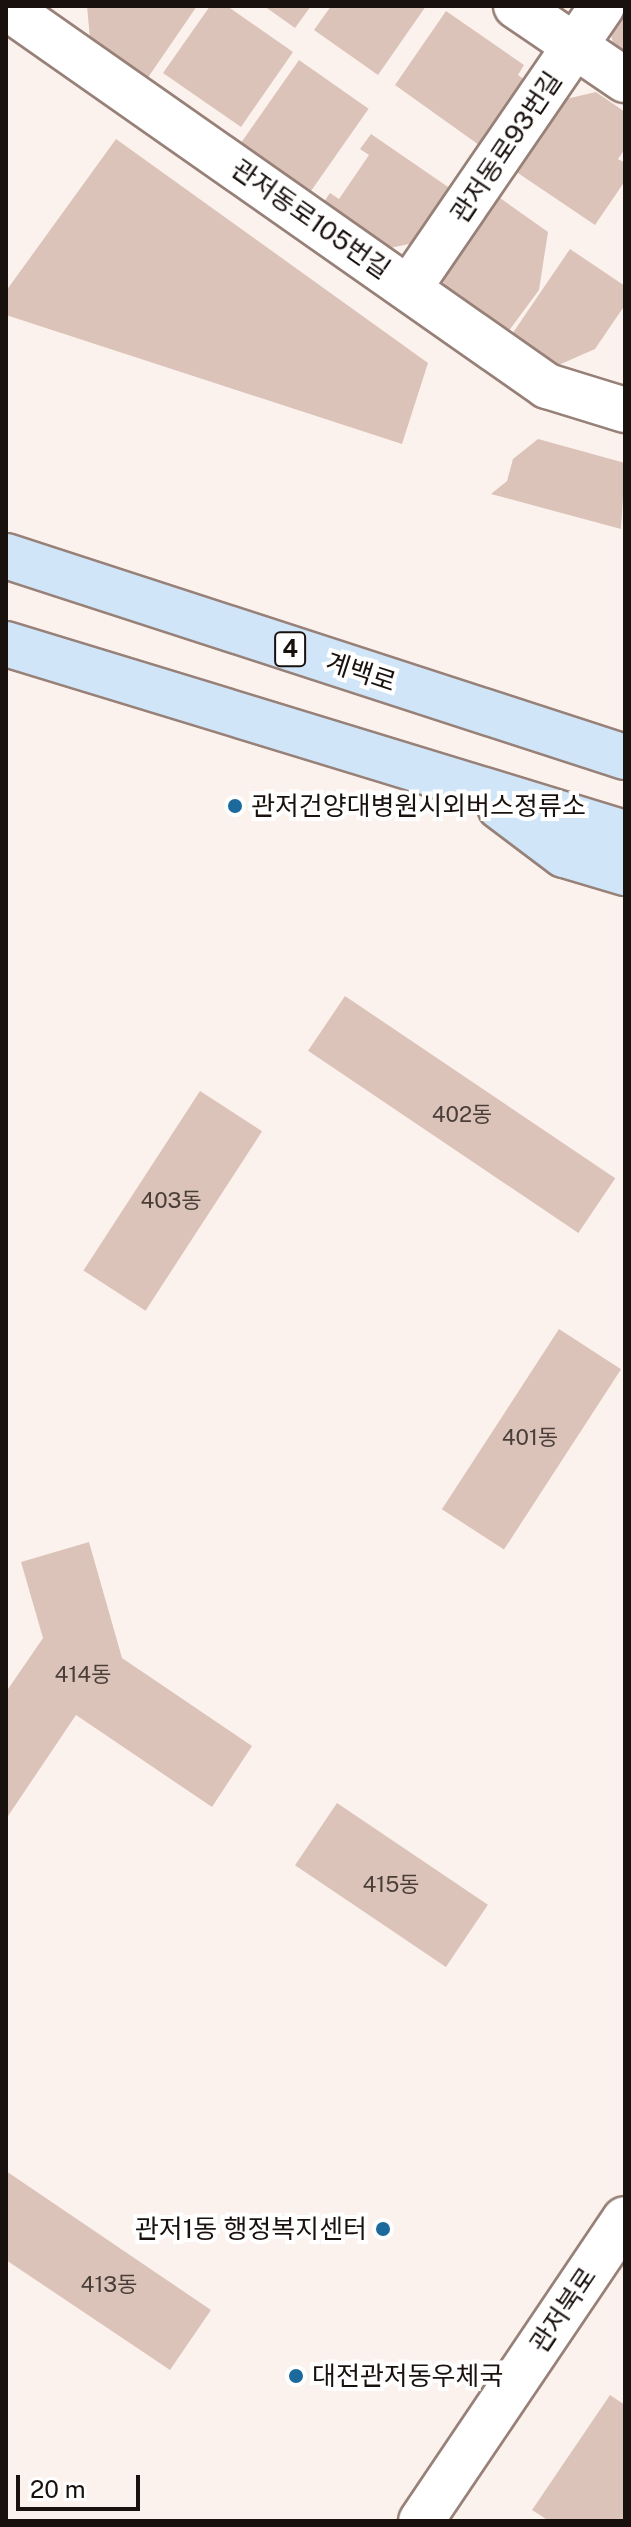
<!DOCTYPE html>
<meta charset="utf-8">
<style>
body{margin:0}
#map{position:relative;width:631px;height:2527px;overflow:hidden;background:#fcf2ed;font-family:"Public Sans","Noto Sans KR",sans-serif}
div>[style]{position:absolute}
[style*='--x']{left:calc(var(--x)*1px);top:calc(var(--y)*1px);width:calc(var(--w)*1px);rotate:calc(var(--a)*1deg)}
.building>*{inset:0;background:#dbc3b9;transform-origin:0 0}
.roads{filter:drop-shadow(2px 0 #978178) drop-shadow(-2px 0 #978178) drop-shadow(0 2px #978178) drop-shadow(0 -2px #978178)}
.minor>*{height:44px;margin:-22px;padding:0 22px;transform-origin:22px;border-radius:22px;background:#fff}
.major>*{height:44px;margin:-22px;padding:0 22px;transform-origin:22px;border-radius:22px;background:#d0e6f8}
.dots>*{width:22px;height:22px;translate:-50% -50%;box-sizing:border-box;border:4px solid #fff;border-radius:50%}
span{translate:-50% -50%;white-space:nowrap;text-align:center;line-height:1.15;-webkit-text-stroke:8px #fff;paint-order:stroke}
.number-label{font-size:22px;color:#4a3e39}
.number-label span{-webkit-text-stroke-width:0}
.shield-label span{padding:2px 6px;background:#fff;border:2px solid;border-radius:6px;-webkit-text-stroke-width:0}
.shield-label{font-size:24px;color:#19110e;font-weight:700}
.street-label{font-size:26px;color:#19110e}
.poi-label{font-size:26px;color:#19110e}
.left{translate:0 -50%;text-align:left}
.right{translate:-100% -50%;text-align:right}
.frame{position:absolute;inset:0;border:8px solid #19110e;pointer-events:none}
.scale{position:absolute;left:16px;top:2475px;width:124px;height:36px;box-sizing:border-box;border:4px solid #19110e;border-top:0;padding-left:10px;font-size:24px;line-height:28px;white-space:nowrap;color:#19110e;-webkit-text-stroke:6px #fff;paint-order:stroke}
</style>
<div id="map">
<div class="building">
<div style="clip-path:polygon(87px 6px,197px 6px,147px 79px,90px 39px)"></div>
<div style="clip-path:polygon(210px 6px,227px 6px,293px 52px,241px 127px,163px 73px)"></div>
<div style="clip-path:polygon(264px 6px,311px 6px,295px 28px)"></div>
<div style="clip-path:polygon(331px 6px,426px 6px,378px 75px,314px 30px)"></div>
<div style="clip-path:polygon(619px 6px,625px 6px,625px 51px,613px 43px,608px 23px)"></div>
<div style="clip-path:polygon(446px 11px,524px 65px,518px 75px,525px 80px,479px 145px,395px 85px)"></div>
<div style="left:299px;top:60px;width:85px;height:110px;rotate:35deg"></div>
<div style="clip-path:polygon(596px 92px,625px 112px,625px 149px,618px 159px,625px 163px,625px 181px,595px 225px,509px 167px,553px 102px)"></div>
<div style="clip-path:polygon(371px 134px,451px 189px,414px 243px,380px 250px,319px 209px,330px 193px,339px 199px,369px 155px,360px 149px)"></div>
<div style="clip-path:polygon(116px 139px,428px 363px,402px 444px,6px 315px,6px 291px)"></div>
<div style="clip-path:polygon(493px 193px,548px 232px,539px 290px,502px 340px,446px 298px,441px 267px)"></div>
<div style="clip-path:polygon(570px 249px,625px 286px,625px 305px,595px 349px,554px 367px,510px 337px)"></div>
<div style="clip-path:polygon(538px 439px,625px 463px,621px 529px,491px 494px,507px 481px,513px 459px)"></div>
<div style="left:345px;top:996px;width:326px;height:66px;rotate:34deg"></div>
<div style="left:200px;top:1091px;width:74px;height:214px;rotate:33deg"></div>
<div style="left:559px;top:1329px;width:74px;height:215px;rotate:33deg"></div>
<div style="clip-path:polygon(89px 1542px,122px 1658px,252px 1746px,212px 1807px,76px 1715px,6px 1819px,6px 1692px,43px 1638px,21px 1562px)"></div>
<div style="left:337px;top:1803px;width:182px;height:75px;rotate:34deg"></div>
<div style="clip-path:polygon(6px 2171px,211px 2310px,170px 2370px,6px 2260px)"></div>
<div style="clip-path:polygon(610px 2395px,625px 2405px,625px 2521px,549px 2521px,532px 2510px)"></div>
</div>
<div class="roads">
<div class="minor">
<div style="--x:516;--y:6;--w:132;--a:34.2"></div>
<div style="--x:6;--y:7;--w:661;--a:35.01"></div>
<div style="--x:547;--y:386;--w:82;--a:17.1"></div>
<div style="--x:409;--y:288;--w:342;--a:-55.6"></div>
<div style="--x:421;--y:2521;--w:364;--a:-56"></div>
</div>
<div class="major">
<div style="--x:6;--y:556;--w:651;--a:17.99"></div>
<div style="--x:6;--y:644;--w:647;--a:16.98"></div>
<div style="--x:500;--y:807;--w:80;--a:36.9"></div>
<div style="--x:564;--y:855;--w:64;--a:16.4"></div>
</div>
</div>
<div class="dots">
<div style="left:235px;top:806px;background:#1c6a9c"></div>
<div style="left:383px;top:2229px;background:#1c6a9c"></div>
<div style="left:296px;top:2376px;background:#1c6a9c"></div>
</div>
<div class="number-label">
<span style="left:462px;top:1115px">402동</span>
<span style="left:171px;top:1201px">403동</span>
<span style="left:530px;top:1438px">401동</span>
<span style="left:83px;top:1675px">414동</span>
<span style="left:391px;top:1885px">415동</span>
<span style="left:109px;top:2285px">413동</span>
</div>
<div class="shield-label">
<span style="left:290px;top:649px">4</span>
</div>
<div class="street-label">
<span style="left:506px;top:147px;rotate:-56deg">관저동로93번길</span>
<span style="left:311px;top:219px;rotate:35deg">관저동로105번길</span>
<span style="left:361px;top:672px;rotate:18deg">계백로</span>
<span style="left:563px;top:2310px;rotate:-56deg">관저북로</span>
</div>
<div class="poi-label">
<span class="left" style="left:251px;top:806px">관저건양대병원시외버스정류소</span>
<span class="right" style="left:367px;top:2229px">관저1동 행정복지센터</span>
<span class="left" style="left:312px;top:2376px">대전관저동우체국</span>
</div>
<div class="frame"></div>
<div class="scale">20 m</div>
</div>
